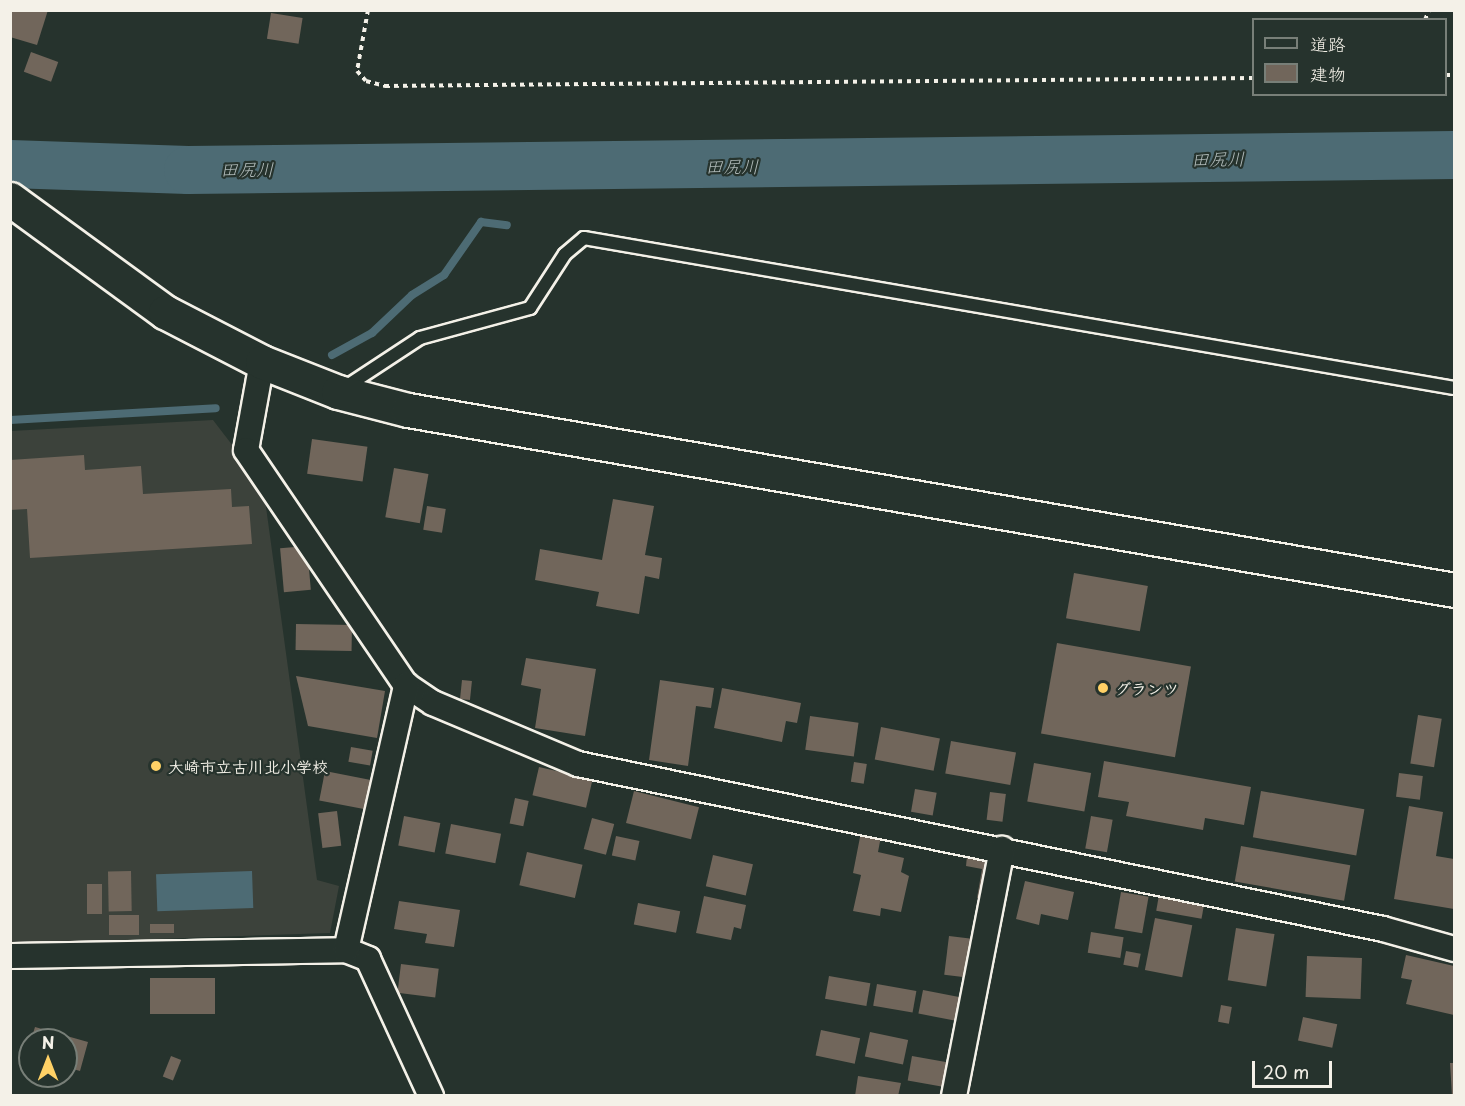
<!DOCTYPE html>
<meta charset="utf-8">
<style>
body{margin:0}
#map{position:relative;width:1465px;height:1106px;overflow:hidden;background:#26332d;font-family:"Playpen Sans","Klee One",sans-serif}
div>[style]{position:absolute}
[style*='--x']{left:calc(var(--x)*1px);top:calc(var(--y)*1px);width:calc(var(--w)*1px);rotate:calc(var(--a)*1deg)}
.built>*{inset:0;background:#3c423b}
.water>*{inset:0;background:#4d6b74;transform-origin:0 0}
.stream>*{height:8px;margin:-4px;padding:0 4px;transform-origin:4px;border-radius:4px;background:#4d6b74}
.river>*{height:48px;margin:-24px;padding:0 24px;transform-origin:24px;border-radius:24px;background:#4d6b74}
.building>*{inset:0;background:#71665b;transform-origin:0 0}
.path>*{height:4px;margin-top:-2px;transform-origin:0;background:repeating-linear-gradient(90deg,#f4f1e8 0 4.5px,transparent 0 9px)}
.roads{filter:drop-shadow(2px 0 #f4f1e8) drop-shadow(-2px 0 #f4f1e8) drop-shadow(0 2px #f4f1e8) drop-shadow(0 -2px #f4f1e8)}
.lane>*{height:12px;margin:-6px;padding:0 6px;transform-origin:6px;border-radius:6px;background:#26332d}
.street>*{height:24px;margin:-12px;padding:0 12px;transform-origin:12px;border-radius:12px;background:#26332d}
.secondary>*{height:33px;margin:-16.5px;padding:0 16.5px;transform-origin:16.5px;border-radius:16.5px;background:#26332d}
.dots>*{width:16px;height:16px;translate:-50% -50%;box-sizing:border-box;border:3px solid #26332d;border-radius:50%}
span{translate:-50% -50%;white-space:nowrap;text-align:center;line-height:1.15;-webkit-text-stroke:4.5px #26332d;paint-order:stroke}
.poi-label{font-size:16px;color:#f4f1e8;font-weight:700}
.left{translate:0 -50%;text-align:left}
.water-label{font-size:18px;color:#b1bbba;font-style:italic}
.frame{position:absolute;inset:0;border:12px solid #f4f1e8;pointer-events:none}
.legend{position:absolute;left:1252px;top:18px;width:195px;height:78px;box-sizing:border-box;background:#26332d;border:2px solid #787f78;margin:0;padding:8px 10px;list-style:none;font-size:18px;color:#f4f1e8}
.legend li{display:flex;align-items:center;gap:12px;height:30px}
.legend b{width:30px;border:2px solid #787f78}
.north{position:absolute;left:18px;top:1028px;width:60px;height:60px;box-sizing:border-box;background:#26332d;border:2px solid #787f78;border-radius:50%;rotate:0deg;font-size:16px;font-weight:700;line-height:24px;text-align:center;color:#f4f1e8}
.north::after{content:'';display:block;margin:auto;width:21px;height:27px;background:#ffd166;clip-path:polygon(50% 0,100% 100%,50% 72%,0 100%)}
.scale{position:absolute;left:1252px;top:1061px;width:80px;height:27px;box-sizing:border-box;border:3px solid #f4f1e8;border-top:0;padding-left:8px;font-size:18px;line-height:21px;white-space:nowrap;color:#f4f1e8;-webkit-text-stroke:4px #26332d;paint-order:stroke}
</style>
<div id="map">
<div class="built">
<div style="clip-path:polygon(213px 420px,263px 485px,317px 880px,339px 886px,330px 933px,11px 944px,11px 431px)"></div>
</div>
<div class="water">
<div style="left:252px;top:871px;width:37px;height:96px;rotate:88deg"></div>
</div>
<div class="stream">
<div style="--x:515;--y:186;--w:22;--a:-80"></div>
<div style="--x:332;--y:355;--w:46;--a:-28.8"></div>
<div style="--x:372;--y:333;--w:55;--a:-43.5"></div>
<div style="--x:412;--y:295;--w:38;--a:-32"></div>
<div style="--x:444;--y:275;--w:65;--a:-55.1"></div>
<div style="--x:481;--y:222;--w:26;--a:7"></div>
<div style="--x:10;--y:420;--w:206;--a:-3.3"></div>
</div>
<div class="river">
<div style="--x:10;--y:164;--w:178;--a:1.9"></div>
<div style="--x:188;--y:170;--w:1266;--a:-0.68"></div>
</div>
<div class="building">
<div style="clip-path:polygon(10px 10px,48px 10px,37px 45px,10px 37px)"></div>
<div style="left:271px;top:13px;width:32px;height:26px;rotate:9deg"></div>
<div style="left:31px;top:52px;width:29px;height:21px;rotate:20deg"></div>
<div style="left:312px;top:439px;width:56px;height:35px;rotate:8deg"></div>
<div style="clip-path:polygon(84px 455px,85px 470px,141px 466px,143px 494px,231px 489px,232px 507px,249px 506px,252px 544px,30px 558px,27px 509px,10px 510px,10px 460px)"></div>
<div style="left:394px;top:468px;width:35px;height:50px;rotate:10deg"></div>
<div style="clip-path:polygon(613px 499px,654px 506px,645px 555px,662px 558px,659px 579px,645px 576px,639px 614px,596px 606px,599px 592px,535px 580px,540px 549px,602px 560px)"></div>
<div style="left:427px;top:506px;width:19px;height:24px;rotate:9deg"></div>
<div style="left:307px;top:546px;width:44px;height:27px;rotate:85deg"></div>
<div style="left:1074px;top:573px;width:75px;height:46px;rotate:10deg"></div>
<div style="left:296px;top:624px;width:56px;height:26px;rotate:1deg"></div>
<div style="left:1057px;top:643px;width:136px;height:92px;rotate:10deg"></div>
<div style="clip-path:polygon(526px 658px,596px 669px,585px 736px,535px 728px,541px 689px,521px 685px)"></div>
<div style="clip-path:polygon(296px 676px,385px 691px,377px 738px,308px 726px)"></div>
<div style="left:462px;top:680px;width:10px;height:19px;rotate:6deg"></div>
<div style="clip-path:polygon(660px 680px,714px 688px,711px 708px,696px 706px,688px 766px,649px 760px)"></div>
<div style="clip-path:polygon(722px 688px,801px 703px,797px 723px,786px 721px,782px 742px,714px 728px)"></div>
<div style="left:1418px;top:715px;width:24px;height:49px;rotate:9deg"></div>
<div style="left:810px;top:716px;width:49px;height:34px;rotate:8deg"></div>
<div style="left:881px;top:727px;width:60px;height:33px;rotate:11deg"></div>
<div style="left:951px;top:741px;width:66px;height:33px;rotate:10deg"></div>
<div style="left:351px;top:747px;width:22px;height:15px;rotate:10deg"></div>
<div style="clip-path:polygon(1104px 761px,1251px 787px,1244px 825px,1205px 818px,1203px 830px,1126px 816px,1129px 802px,1098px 797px)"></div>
<div style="left:854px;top:762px;width:13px;height:20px;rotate:9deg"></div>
<div style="left:1034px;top:763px;width:58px;height:39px;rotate:10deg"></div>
<div style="left:539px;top:767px;width:55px;height:29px;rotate:13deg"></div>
<div style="left:325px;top:771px;width:48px;height:30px;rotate:11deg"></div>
<div style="left:1399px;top:773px;width:24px;height:24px;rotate:7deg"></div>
<div style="left:915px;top:789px;width:22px;height:23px;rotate:10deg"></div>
<div style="left:634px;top:791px;width:67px;height:33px;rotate:14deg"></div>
<div style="left:1261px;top:791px;width:105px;height:47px;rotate:10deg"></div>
<div style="left:990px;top:792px;width:16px;height:28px;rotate:7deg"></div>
<div style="left:515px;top:798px;width:14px;height:26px;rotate:12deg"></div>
<div style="clip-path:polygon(1409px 806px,1443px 812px,1436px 856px,1454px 859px,1454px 909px,1394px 899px)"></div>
<div style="left:337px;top:811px;width:35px;height:19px;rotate:83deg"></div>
<div style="left:404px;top:816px;width:37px;height:30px;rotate:11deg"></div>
<div style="left:1091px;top:816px;width:22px;height:33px;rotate:10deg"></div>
<div style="left:592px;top:818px;width:23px;height:32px;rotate:15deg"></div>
<div style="left:451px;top:824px;width:51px;height:30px;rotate:11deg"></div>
<div style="clip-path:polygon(861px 832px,881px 836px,878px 852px,904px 858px,901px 872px,909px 876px,901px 912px,881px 908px,880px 916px,853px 911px,861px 875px,853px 873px)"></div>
<div style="left:616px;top:836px;width:24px;height:20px;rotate:12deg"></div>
<div style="left:1241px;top:846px;width:111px;height:36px;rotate:10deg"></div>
<div style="left:527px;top:852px;width:57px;height:34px;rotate:13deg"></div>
<div style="left:713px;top:855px;width:41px;height:32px;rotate:13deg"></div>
<div style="clip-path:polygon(967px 856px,994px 861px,988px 899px,977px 898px,982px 869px,966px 866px)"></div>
<div style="left:131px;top:871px;width:40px;height:23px;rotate:89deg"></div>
<div style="clip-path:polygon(1025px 881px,1074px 892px,1068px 920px,1041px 914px,1039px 925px,1016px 919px)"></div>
<div style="left:87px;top:884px;width:15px;height:30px"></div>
<div style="left:1121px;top:892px;width:28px;height:37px;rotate:10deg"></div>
<div style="left:1159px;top:895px;width:46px;height:16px;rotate:10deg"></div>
<div style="clip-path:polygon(704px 896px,746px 905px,741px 929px,734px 927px,731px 940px,696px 933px)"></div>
<div style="clip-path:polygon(399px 901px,460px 910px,454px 947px,425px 943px,427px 934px,394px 929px)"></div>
<div style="left:638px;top:903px;width:43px;height:22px;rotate:11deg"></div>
<div style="left:139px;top:915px;width:20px;height:30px;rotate:90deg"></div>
<div style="left:1155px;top:918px;width:38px;height:53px;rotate:11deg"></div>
<div style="left:174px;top:924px;width:9px;height:24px;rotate:90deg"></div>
<div style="left:1236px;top:928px;width:39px;height:53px;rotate:9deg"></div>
<div style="left:1091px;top:932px;width:33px;height:21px;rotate:9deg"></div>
<div style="left:949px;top:936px;width:23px;height:39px;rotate:7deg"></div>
<div style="left:1126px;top:951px;width:15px;height:14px;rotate:11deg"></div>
<div style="clip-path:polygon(1406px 955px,1454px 966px,1454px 1015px,1406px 1004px,1412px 980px,1401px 978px)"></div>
<div style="left:1307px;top:956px;width:55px;height:41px;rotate:2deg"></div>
<div style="left:401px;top:964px;width:38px;height:29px;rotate:7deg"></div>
<div style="left:829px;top:976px;width:42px;height:23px;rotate:10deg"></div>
<div style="left:215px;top:978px;width:36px;height:65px;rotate:90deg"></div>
<div style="left:877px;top:984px;width:40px;height:22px;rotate:10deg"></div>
<div style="left:923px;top:990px;width:38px;height:24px;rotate:11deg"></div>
<div style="left:1221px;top:1005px;width:11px;height:17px;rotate:10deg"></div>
<div style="left:1303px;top:1017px;width:35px;height:24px;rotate:12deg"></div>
<div style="clip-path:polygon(35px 1027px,88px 1042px,80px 1071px,66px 1067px,66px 1040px,31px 1040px)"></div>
<div style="left:821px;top:1030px;width:40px;height:26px;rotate:12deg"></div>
<div style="left:870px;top:1032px;width:39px;height:25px;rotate:12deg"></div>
<div style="left:171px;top:1056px;width:11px;height:22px;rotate:22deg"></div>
<div style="left:912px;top:1056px;width:40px;height:25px;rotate:10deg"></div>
<div style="clip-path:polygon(1450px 1063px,1454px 1063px,1454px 1096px,1452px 1096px)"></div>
<div style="clip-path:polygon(858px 1076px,901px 1083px,898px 1096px,855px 1096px)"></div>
</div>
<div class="path">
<div style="--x:368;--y:10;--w:62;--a:100.2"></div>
<div style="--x:357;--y:71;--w:13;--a:48"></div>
<div style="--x:366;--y:81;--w:20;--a:15"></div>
<div style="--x:385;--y:86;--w:869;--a:-0.53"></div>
<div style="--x:1425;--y:20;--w:11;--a:-68"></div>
<div style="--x:1446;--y:75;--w:8;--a:0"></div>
</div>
<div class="roads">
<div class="lane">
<div style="--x:344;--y:388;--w:91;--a:-33.3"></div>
<div style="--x:420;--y:338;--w:114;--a:-15.3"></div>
<div style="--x:530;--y:308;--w:64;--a:-57.1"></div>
<div style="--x:565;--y:254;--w:25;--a:-40"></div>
<div style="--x:584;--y:238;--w:883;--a:9.78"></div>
</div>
<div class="street">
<div style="--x:262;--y:362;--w:89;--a:100.3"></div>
<div style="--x:246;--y:450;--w:284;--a:55.8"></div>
<div style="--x:406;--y:685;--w:32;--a:34"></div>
<div style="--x:433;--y:703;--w:157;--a:22.8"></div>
<div style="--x:578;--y:764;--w:822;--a:11.58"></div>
<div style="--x:1383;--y:929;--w:74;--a:15.7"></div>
<div style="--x:346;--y:950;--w:24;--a:22"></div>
<div style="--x:368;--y:959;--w:151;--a:65.3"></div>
<div style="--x:10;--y:956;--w:336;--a:-1"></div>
<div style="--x:346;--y:950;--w:272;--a:-77.2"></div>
<div style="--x:954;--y:1096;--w:252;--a:-79"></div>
</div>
<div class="secondary">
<div style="--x:10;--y:199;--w:192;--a:36.1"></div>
<div style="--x:165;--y:312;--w:109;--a:27.3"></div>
<div style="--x:262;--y:362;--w:82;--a:21.5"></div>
<div style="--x:338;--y:392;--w:72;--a:14.4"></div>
<div style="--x:408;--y:410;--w:1061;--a:9.76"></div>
</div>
</div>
<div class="dots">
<div style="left:1103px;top:688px;background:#ffd166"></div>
<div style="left:156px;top:766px;background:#ffd166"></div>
</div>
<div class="poi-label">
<span class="left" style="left:1115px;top:688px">グランツ</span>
<span class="left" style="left:168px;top:766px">大崎市立古川北小学校</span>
</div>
<div class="water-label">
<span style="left:1218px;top:159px;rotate:-1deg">田尻川</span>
<span style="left:732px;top:166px">田尻川</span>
<span style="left:247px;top:169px">田尻川</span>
</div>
<div class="frame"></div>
<ul class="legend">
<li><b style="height:8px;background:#26332d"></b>道路</li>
<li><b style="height:16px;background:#71665b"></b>建物</li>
</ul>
<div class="north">N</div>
<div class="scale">20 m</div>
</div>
